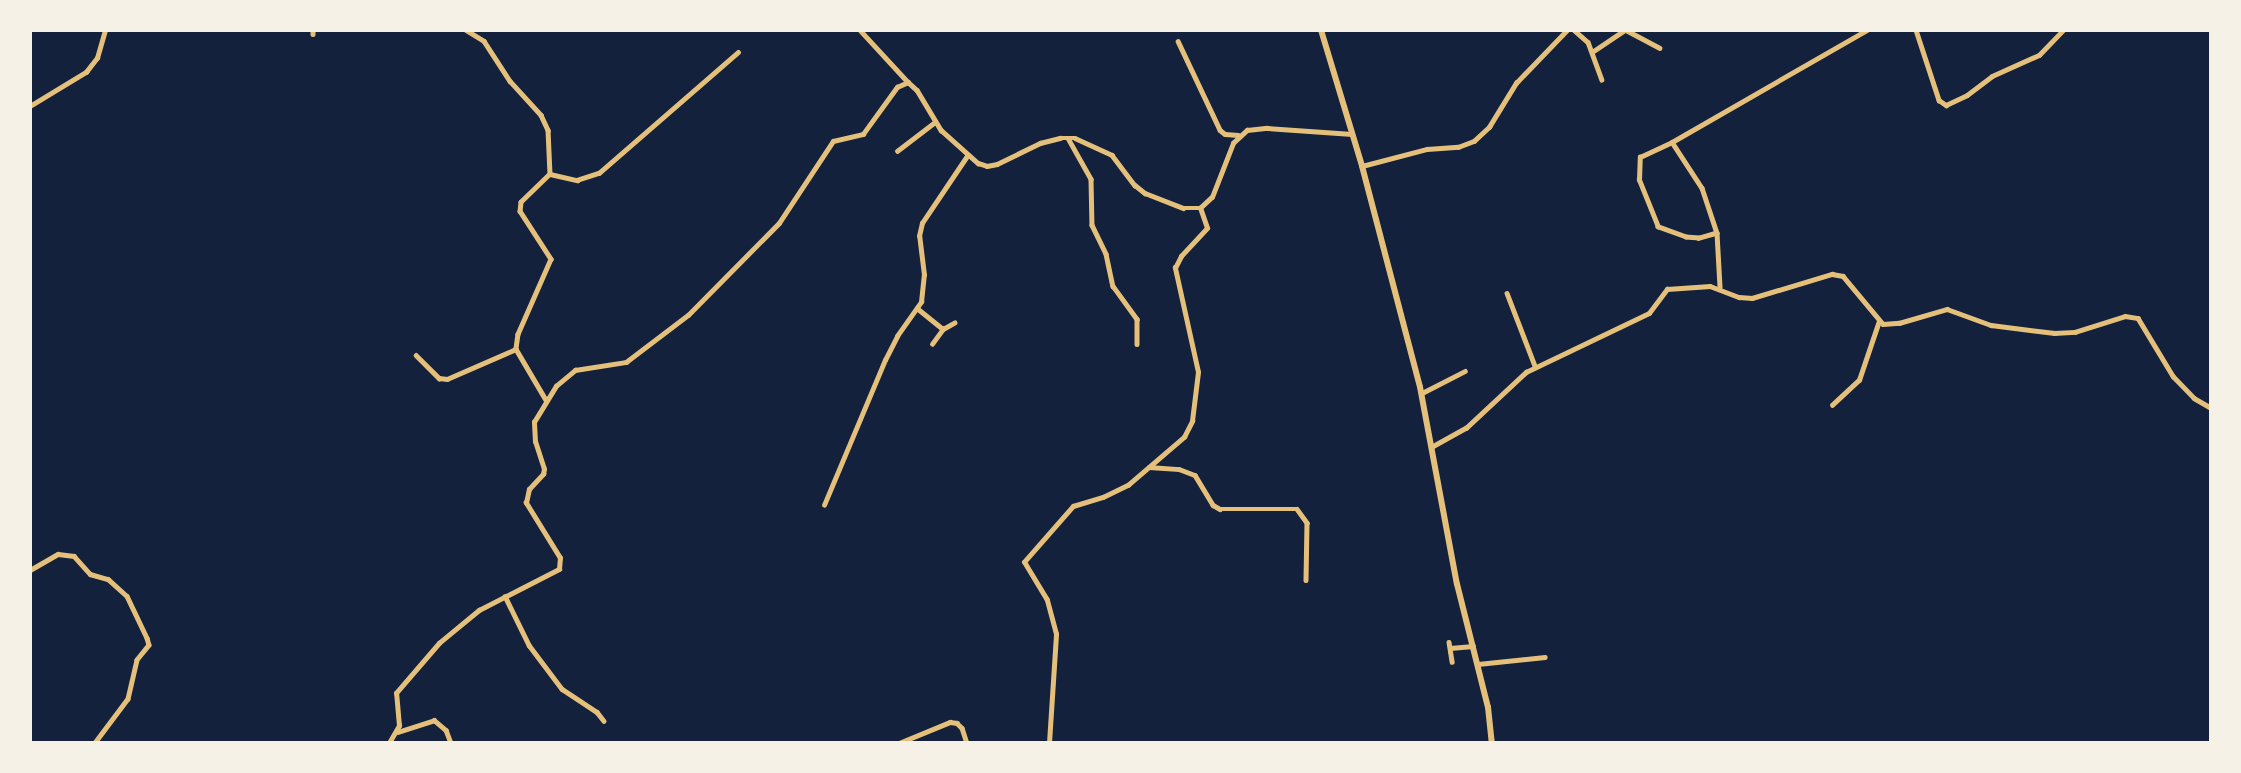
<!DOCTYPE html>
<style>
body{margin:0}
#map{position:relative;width:2241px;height:773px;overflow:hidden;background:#14213d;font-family:"DejaVu Sans",sans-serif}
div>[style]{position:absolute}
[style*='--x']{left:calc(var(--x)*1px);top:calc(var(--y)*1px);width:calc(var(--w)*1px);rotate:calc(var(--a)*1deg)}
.minor>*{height:4.5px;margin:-2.25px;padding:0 2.25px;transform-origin:2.25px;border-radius:2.25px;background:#e5c07b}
.secondary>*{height:6px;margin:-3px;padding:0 3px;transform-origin:3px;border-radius:3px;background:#e5c07b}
span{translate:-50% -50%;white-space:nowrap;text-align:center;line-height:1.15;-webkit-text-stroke:5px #f6f1e7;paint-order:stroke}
.frame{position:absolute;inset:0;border:32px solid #f6f1e7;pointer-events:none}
</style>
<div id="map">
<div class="minor">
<div style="--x:313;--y:30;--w:4;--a:90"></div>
<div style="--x:466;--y:30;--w:21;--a:31"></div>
<div style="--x:484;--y:41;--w:48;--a:57"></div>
<div style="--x:510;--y:81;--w:46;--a:47.6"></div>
<div style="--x:541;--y:115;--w:17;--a:65"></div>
<div style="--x:548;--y:130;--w:44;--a:87.4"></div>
<div style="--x:550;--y:174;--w:40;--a:136"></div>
<div style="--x:521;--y:202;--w:9;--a:96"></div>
<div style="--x:520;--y:211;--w:57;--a:57.1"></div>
<div style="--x:551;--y:259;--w:82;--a:113.7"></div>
<div style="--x:518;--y:334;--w:15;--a:98"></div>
<div style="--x:516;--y:349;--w:59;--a:59.5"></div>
<div style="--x:860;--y:30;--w:71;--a:47.3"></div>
<div style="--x:1574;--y:30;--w:18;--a:41"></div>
<div style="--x:1588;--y:42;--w:40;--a:69.8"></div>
<div style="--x:1626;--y:30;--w:38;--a:28"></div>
<div style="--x:1916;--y:30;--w:74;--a:71.8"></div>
<div style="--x:1939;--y:100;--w:9;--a:36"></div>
<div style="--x:1946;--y:105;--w:23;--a:-25"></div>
<div style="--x:1967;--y:95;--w:31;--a:-37"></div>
<div style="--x:1992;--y:76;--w:51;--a:-24.1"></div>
<div style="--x:2039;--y:55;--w:35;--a:-46"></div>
<div style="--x:1178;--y:41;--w:98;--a:64.7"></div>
<div style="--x:1220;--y:130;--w:6;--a:39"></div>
<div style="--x:1225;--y:134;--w:13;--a:4"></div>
<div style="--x:1592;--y:52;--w:40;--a:-34"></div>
<div style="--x:30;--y:106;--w:66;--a:-31.3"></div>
<div style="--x:86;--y:72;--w:18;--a:-52"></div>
<div style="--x:97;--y:58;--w:29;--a:-74"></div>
<div style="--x:1068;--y:138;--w:47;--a:60.7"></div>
<div style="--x:1091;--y:179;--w:46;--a:88.8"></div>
<div style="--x:1092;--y:225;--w:32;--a:64"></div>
<div style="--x:1106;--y:254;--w:33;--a:78"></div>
<div style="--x:1113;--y:286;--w:41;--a:54"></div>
<div style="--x:1137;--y:319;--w:25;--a:90"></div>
<div style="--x:1672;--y:142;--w:225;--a:-29.9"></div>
<div style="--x:897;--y:151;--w:48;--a:-37.3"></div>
<div style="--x:1362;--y:166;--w:67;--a:-14.7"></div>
<div style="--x:1427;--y:149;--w:31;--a:-4"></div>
<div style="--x:1458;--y:147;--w:17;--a:-21"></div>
<div style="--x:1474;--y:141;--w:21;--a:-43"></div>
<div style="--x:1489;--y:127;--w:52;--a:-58.5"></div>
<div style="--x:1516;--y:83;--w:74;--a:-46.1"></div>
<div style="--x:550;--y:174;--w:28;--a:13"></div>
<div style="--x:577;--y:180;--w:23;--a:-18"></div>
<div style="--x:599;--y:173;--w:184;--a:-41"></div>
<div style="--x:1717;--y:233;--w:19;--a:164"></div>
<div style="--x:1699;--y:238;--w:13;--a:-176"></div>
<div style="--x:1686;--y:237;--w:30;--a:-160"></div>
<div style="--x:1658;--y:227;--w:51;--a:-112"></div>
<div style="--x:1639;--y:180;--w:23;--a:-88"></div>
<div style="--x:1640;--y:157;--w:35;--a:-25"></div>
<div style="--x:1672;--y:142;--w:55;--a:56.9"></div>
<div style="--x:1702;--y:188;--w:47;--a:71.6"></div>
<div style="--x:1717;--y:233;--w:54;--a:86.8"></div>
<div style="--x:1507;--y:293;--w:78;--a:69"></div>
<div style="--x:917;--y:308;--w:33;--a:39"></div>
<div style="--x:932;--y:344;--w:19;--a:-54"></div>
<div style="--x:943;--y:329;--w:13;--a:-29"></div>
<div style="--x:416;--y:355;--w:33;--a:45"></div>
<div style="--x:439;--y:378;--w:8;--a:7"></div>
<div style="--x:447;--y:379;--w:75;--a:-23.5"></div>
<div style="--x:1422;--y:393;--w:48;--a:-27.1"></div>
<div style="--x:1832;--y:405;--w:37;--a:-43"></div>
<div style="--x:1859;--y:380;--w:62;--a:-71.3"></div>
<div style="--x:1433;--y:446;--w:38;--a:-29"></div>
<div style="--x:1466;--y:428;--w:82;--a:-43"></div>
<div style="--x:1526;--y:372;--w:136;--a:-25.6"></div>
<div style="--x:1649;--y:313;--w:30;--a:-53"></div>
<div style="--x:1667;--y:289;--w:43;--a:-4"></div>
<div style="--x:1710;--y:286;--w:31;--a:21"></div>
<div style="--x:1739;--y:297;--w:13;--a:4"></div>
<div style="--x:1752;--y:298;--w:84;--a:-16.7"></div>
<div style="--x:1832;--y:274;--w:11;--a:10"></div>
<div style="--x:1843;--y:276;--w:62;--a:50.2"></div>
<div style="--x:1883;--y:324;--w:16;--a:-4"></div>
<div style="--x:1899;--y:323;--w:50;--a:-16.3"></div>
<div style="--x:1947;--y:309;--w:47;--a:20"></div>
<div style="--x:1991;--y:325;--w:64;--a:7.2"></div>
<div style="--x:2054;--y:333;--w:21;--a:-3"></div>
<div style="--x:2075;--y:332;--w:52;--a:-17.7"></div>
<div style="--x:2125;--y:316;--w:13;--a:9"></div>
<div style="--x:2138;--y:318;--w:68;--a:58.9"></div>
<div style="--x:2173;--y:376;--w:30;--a:46"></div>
<div style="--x:2194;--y:398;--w:20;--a:30"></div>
<div style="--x:1149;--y:467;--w:30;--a:4"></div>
<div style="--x:1179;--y:469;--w:17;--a:21"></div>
<div style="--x:1195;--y:475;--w:35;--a:59"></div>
<div style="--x:1213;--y:505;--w:8;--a:30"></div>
<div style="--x:1220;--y:509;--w:77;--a:0"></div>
<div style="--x:1297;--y:509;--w:17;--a:54"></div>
<div style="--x:1307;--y:523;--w:57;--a:91"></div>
<div style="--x:824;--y:505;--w:157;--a:-67.2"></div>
<div style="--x:885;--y:360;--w:27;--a:-63"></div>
<div style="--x:897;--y:336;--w:42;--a:-54.8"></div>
<div style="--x:921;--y:302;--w:27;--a:-84"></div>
<div style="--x:924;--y:275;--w:39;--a:-97"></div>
<div style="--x:919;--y:236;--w:13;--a:-77"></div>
<div style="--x:922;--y:223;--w:81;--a:-56.1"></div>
<div style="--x:30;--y:570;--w:32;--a:-30"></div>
<div style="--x:58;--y:554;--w:16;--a:7"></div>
<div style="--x:74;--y:556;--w:24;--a:48"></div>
<div style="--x:90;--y:574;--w:19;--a:16"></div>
<div style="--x:108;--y:579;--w:25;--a:42"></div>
<div style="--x:127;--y:596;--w:47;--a:64.5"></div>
<div style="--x:147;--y:638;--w:7;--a:74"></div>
<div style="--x:149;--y:645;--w:19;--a:129"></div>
<div style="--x:137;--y:660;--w:40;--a:103"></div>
<div style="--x:128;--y:699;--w:55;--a:126.9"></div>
<div style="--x:505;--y:596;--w:55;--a:63.9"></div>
<div style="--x:529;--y:645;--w:55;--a:53.1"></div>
<div style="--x:562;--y:689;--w:42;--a:33.3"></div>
<div style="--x:597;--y:712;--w:11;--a:52"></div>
<div style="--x:1449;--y:642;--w:20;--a:81"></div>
<div style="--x:1450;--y:648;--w:23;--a:-5"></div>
<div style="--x:1478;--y:664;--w:67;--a:-6"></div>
<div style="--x:398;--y:732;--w:38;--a:-18"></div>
<div style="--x:434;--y:720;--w:16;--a:40"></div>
<div style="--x:446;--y:730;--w:14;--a:69"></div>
<div style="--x:389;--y:743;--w:20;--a:-60"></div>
<div style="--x:399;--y:726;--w:33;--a:-95"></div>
<div style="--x:396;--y:693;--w:66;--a:-49.3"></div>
<div style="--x:439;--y:643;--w:52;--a:-39.5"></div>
<div style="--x:479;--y:610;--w:90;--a:-27.1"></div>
<div style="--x:559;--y:569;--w:11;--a:-85"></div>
<div style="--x:560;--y:558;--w:65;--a:-121.7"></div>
<div style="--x:526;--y:503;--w:14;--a:-78"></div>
<div style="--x:529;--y:489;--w:21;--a:-47"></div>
<div style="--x:543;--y:474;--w:5;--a:-79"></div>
<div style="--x:544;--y:469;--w:28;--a:-108"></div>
<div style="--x:535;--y:442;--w:20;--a:-93"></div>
<div style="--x:534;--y:422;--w:42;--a:-58.6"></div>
<div style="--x:556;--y:386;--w:25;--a:-40"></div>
<div style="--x:575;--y:370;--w:52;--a:-8.9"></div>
<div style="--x:626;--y:362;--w:78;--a:-37.2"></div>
<div style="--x:688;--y:315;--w:129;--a:-45.3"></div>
<div style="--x:779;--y:223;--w:98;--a:-56.6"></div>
<div style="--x:833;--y:141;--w:31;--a:-13"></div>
<div style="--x:863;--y:134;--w:58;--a:-54.1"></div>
<div style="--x:897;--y:87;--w:12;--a:-24"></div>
<div style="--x:908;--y:82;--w:12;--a:42"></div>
<div style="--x:917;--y:90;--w:47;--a:59"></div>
<div style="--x:941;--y:130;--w:50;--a:41.7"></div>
<div style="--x:978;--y:163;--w:9;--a:18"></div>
<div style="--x:987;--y:166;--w:10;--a:-11"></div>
<div style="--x:997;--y:164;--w:48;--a:-26"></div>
<div style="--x:1040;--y:143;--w:21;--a:-14"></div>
<div style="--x:1060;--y:138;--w:15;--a:0"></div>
<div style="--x:1075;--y:138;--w:41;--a:24.7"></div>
<div style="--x:1112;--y:155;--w:38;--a:53"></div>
<div style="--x:1135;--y:185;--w:13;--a:39"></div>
<div style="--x:1145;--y:193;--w:41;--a:21.5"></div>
<div style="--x:1183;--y:208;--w:17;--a:0"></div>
<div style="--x:1200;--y:208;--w:16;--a:-43"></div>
<div style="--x:1212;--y:197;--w:58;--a:-68.7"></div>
<div style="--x:1233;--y:143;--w:19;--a:-43"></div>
<div style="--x:1247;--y:130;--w:20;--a:-6"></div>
<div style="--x:1267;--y:128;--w:85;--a:4"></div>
<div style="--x:899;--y:743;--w:55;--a:-22.4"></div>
<div style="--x:950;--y:722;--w:7;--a:8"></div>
<div style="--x:957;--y:723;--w:7;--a:45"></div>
<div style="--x:962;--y:728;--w:16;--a:72"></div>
<div style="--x:1049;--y:743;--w:109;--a:-86.3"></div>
<div style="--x:1056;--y:634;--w:35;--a:-105"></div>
<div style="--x:1047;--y:600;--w:44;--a:-121.2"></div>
<div style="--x:1024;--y:562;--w:74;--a:-48.8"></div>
<div style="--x:1073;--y:506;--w:31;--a:-17"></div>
<div style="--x:1103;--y:497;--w:28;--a:-26"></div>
<div style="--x:1128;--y:485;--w:74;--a:-40.6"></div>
<div style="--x:1184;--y:437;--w:18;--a:-63"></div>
<div style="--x:1192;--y:421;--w:49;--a:-83"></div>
<div style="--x:1198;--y:372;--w:107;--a:-102.5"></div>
<div style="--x:1175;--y:268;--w:13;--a:-63"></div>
<div style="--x:1181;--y:256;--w:38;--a:-47"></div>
<div style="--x:1207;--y:228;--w:21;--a:-109"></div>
</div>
<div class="secondary">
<div style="--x:1321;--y:30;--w:142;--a:73.2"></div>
<div style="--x:1362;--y:166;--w:228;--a:75.3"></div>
<div style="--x:1420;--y:387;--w:200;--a:79.4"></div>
<div style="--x:1457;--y:584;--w:127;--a:75.9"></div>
<div style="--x:1488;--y:707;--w:36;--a:84"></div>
</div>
<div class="frame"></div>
</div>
